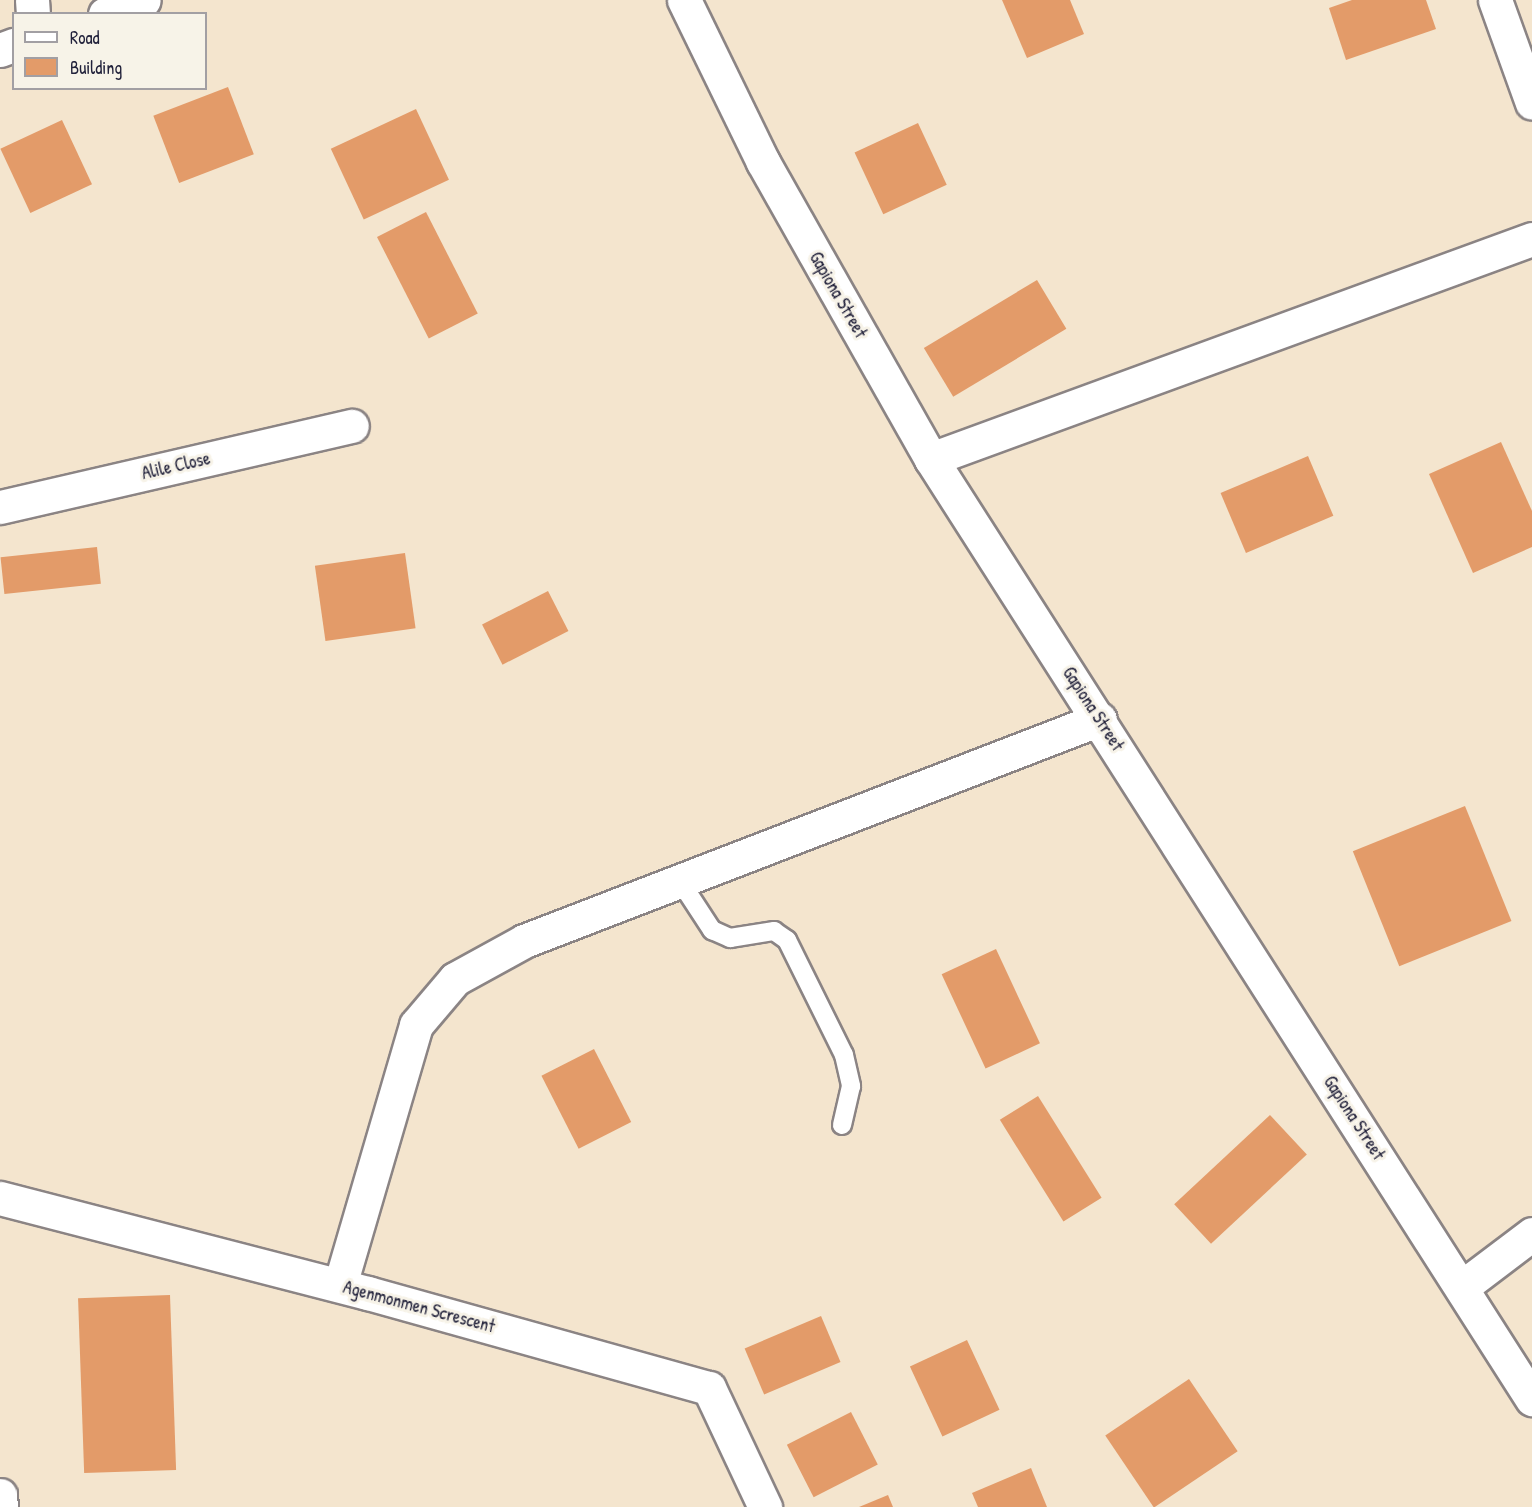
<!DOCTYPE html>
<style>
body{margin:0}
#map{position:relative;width:1532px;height:1507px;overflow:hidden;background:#f4e5ce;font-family:"Patrick Hand",sans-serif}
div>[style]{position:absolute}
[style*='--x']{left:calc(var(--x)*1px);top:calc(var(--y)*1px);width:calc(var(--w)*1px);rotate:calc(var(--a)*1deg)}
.building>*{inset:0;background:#e39b69;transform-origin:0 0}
.roads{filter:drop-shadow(2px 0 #8b8484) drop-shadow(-2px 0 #8b8484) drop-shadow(0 2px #8b8484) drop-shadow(0 -2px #8b8484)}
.service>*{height:18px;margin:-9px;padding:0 9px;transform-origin:9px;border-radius:9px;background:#fff}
.minor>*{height:33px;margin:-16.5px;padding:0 16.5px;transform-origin:16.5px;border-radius:16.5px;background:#fff}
span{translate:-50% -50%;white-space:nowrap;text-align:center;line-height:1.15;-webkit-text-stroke:6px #f7f3e8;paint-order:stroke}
.street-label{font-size:18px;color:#22223b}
.legend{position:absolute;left:12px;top:12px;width:195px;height:78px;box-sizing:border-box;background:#f7f3e8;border:2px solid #a29fa3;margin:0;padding:8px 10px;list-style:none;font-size:18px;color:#22223b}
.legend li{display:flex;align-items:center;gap:12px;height:30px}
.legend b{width:30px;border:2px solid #a29fa3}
</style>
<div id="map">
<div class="building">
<div style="clip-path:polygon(1002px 0,1070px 0,1084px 34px,1027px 58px)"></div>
<div style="clip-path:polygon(1352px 0,1426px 0,1436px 29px,1346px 60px,1329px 8px)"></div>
<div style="left:228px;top:87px;width:72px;height:80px;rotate:69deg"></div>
<div style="left:416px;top:109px;width:78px;height:94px;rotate:65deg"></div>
<div style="left:62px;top:120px;width:71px;height:68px;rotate:65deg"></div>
<div style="left:918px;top:123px;width:68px;height:70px;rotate:65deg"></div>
<div style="left:426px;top:212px;width:114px;height:55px;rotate:63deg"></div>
<div style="left:1037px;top:280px;width:57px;height:132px;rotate:59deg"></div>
<div style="clip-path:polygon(1501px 442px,1532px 511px,1532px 547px,1473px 573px,1429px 474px)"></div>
<div style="left:1308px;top:456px;width:65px;height:95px;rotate:67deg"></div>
<div style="left:97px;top:547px;width:37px;height:97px;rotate:84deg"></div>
<div style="left:405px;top:553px;width:76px;height:91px;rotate:82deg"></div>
<div style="left:548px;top:591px;width:45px;height:74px;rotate:63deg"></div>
<div style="left:1465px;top:806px;width:124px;height:121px;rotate:68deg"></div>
<div style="left:996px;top:949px;width:104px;height:60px;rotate:65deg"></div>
<div style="left:594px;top:1049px;width:82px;height:59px;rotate:63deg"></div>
<div style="left:1038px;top:1096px;width:120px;height:45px;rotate:58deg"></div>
<div style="left:1270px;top:1115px;width:54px;height:131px;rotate:47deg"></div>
<div style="left:170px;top:1295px;width:175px;height:92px;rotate:88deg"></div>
<div style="left:821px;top:1316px;width:50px;height:83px;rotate:67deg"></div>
<div style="left:967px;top:1340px;width:77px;height:63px;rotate:65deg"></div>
<div style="left:1189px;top:1379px;width:87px;height:101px;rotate:56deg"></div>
<div style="left:851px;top:1412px;width:59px;height:72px;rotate:63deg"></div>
<div style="clip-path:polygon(1031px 1468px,1047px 1507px,978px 1507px,972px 1493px)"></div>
<div style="clip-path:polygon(888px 1495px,893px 1507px,859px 1507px)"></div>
</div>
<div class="roads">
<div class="service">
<div style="--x:680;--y:881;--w:59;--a:56.9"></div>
<div style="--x:712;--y:930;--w:20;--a:24"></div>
<div style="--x:730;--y:938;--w:45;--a:-9"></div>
<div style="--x:774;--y:931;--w:16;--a:35"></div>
<div style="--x:787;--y:940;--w:128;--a:63.6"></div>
<div style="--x:844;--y:1055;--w:32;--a:77"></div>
<div style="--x:851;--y:1086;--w:40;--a:103"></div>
</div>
<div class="minor">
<div style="--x:32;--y:0;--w:14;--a:86"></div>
<div style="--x:684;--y:0;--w:180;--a:64"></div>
<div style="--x:763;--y:162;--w:341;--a:60.5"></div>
<div style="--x:931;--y:459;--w:1116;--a:57.41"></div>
<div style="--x:1495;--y:0;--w:109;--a:70.2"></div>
<div style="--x:105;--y:14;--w:41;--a:-19.7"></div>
<div style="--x:0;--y:50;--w:15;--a:-20"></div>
<div style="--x:931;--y:459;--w:640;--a:-20.11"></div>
<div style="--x:0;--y:507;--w:361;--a:-13"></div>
<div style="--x:0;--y:1198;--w:380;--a:14.5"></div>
<div style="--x:368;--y:1293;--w:354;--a:15.6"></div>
<div style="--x:709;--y:1388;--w:132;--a:64.8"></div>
<div style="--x:340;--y:1285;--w:271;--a:-73.7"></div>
<div style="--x:416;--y:1025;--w:60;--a:-49.7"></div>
<div style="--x:455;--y:979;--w:79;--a:-28.8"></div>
<div style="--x:524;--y:941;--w:617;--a:-21.08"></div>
<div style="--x:1462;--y:1287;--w:88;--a:-37.1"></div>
<div style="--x:0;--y:1495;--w:12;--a:85"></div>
</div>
</div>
<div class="street-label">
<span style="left:838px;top:295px;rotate:60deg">Gapiona Street</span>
<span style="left:176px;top:466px;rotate:-13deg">Alile Close</span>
<span style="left:1093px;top:709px;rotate:57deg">Gapiona Street</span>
<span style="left:1354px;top:1118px;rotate:57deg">Gapiona Street</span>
<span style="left:419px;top:1307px;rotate:15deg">Agenmonmen Screscent</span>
</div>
<ul class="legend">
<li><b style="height:8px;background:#fff"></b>Road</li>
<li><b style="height:16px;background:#e39b69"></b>Building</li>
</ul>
</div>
